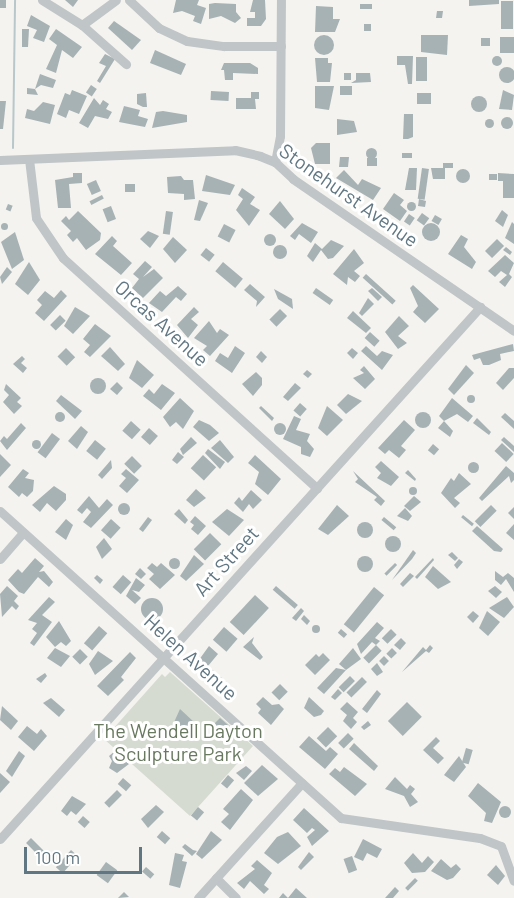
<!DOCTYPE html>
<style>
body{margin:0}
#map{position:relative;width:514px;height:898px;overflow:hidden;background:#f4f3ef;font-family:Barlow,sans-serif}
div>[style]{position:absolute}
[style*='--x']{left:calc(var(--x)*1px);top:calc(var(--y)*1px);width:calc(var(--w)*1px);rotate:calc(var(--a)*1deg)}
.green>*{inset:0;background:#d5dbd0}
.stream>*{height:2px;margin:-1px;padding:0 1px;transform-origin:1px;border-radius:1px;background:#b7c7ca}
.building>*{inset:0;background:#a7b2b5;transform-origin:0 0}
.round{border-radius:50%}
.minor>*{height:9px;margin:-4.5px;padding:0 4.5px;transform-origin:4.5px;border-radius:4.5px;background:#c0c5c8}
span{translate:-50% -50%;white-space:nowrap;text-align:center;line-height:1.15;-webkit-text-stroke:6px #fff;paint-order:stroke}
.street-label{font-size:20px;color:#607783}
.park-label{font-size:20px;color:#68795f}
.scale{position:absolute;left:24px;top:847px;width:118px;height:27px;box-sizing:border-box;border:3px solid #607783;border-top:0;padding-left:8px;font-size:18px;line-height:21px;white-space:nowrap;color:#607783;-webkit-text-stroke:4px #fff;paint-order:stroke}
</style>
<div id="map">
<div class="green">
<div style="clip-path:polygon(170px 672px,253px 746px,190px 816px,104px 739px,162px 674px,165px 677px)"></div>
</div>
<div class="stream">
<div style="--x:13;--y:148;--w:148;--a:-89.2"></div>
</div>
<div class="building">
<div style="left:0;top:0;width:6px;height:8px"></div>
<div style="clip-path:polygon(65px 0,78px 0,73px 7px)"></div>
<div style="clip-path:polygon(176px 0,199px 0,197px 5px,206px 8px,201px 24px,193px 21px,195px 16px,182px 11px,173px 13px)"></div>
<div style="clip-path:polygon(253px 0,265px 0,266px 19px,261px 26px,247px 26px,247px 18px,255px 18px,255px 12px,250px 12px)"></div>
<div style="clip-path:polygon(469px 0,499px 0,499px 4px,469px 6px)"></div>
<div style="left:501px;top:1px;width:12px;height:28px"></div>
<div style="clip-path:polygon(215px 3px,236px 4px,236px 12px,241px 18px,235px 23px,221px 16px,209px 19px,209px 4px)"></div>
<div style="left:360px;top:4px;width:12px;height:5px"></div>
<div style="clip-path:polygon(316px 6px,333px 7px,333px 19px,340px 19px,335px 32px,315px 32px)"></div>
<div style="clip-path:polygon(437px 11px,443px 11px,442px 18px,436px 18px)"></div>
<div style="clip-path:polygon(31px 15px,50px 26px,44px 42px,33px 38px,37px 30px,27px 26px)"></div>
<div style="clip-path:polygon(114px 21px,141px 40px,132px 50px,108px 28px)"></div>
<div style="left:364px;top:24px;width:7px;height:7px"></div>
<div style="clip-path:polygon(22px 29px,29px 29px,28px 47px,22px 47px)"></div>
<div style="clip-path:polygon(56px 29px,82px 47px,73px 58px,62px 50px,56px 73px,46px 69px,57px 45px,49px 39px)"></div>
<div class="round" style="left:314px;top:35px;width:20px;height:20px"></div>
<div style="clip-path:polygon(421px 35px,448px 35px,447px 55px,421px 52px)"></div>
<div style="left:500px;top:37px;width:14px;height:16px"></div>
<div style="left:481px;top:38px;width:9px;height:8px"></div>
<div style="clip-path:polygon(155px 50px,186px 64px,181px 75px,150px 63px)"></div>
<div style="clip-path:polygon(105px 54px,115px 59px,100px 83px,97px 81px,106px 66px,99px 63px)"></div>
<div class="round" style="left:492px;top:56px;width:10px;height:10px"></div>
<div style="clip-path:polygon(397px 56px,413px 56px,412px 84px,408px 84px,405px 65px,397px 65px)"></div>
<div style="left:416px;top:57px;width:11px;height:24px"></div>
<div style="clip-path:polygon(315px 58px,328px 58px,328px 63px,332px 63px,330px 82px,317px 82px)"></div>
<div style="clip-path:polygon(224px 63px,250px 63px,258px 68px,258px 74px,233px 73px,233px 80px,225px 80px,224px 70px,221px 70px)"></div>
<div class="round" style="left:499px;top:67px;width:16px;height:16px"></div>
<div style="left:344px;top:73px;width:7px;height:7px"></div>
<div style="clip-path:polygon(356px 73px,370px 73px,371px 82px,351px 83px,356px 80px)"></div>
<div style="clip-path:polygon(40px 74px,56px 80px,53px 88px,41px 85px,35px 89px,38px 95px,27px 94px,27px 88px,35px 89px)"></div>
<div style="left:91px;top:85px;width:7px;height:9px;rotate:34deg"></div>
<div style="clip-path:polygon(315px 86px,334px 86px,329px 110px,315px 108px)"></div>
<div style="left:340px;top:86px;width:12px;height:9px"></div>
<div style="clip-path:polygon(72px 90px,87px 96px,79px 114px,69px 110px,66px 118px,57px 114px,65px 93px,70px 95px)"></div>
<div style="clip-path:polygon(503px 90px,514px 95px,512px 110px,499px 109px)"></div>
<div style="left:211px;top:91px;width:18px;height:9px;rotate:3deg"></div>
<div style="clip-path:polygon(251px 92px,259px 92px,259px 99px,255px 99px,256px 109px,236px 109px,236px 98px,251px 98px)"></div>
<div style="clip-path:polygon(146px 93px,147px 107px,143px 107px,137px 104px,137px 94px)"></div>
<div style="left:417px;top:93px;width:14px;height:11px"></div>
<div class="round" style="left:471px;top:96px;width:16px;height:16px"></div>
<div style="clip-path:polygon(94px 98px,100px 105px,103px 100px,109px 104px,106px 109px,112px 112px,108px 119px,95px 116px,88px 128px,79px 123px)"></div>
<div style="clip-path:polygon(0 101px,6px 101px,3px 129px,0 129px)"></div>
<div style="clip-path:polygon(43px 102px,55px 105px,50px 124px,25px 118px,27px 109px,34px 111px)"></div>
<div style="clip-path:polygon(124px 106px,140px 110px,138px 116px,148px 119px,145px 127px,119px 122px)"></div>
<div style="clip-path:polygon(163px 111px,187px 115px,187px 122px,152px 128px,156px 112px)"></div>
<div style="clip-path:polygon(404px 114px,413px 114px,413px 137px,408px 139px,403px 139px)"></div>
<div class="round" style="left:501px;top:117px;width:12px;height:12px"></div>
<div class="round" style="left:484.5px;top:118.5px;width:9px;height:9px"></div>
<div style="clip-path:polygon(337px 119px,354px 121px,357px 132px,337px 135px)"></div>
<div style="clip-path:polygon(316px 143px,330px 143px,330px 164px,315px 164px,311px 148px)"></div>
<div class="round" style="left:365.5px;top:147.5px;width:11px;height:11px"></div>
<div style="left:402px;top:153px;width:10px;height:5px"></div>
<div style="clip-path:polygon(340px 157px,349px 157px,348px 167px,339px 167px)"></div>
<div style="left:367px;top:158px;width:10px;height:8px"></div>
<div style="left:443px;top:163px;width:10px;height:5px"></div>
<div style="clip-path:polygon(409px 168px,417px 168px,416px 190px,405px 190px)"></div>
<div style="left:422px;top:168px;width:7px;height:31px;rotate:8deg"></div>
<div style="clip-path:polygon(431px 168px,445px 168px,445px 179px,433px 179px)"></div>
<div class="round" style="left:456px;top:169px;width:14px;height:14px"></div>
<div style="clip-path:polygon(344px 170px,358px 185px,362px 179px,381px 188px,373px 200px,336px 178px)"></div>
<div style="clip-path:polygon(73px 173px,82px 173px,82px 183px,69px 184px,71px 208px,58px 208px,55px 180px,73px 177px)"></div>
<div style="clip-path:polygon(498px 173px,514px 174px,514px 198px,503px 198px,503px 181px,498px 181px)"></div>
<div style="left:489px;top:174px;width:8px;height:6px"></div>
<div style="clip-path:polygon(206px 175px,235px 185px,230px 195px,202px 191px)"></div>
<div style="clip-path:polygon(181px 176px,184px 180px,193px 180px,195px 199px,184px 200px,184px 194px,168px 193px,167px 177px)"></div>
<div style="left:96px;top:180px;width:12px;height:10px;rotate:66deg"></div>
<div style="left:125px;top:184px;width:10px;height:8px"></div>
<div style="clip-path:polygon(242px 188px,255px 197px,250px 204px,260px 210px,249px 226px,236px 210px,243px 199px,238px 195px)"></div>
<div style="clip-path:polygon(394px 193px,404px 200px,400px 205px,407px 211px,400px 221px,383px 209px)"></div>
<div style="left:102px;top:195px;width:4px;height:14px;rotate:63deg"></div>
<div style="clip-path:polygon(419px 199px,426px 201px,425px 207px,418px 206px)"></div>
<div style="clip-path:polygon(199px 200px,208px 203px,200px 221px,194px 220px)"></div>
<div style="clip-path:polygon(280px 201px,294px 219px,285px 229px,269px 214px)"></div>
<div class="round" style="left:406.5px;top:201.5px;width:9px;height:9px"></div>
<div style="left:8px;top:204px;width:5px;height:6px;rotate:22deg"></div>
<div style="left:111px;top:206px;width:14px;height:9px;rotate:69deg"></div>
<div style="clip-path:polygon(502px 210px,508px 215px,503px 227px,495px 221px)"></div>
<div style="clip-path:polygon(78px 211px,101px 233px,100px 240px,86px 250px,77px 238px,73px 242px,67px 235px,71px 231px,61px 221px,66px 216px,69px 220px)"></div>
<div style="left:166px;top:211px;width:7px;height:23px;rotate:8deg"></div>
<div style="left:422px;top:213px;width:9px;height:9px;rotate:36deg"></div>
<div style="left:409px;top:214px;width:7px;height:9px;rotate:34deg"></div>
<div style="left:435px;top:215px;width:8px;height:7px;rotate:30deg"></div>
<div style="clip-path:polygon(512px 222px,514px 224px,514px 244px,505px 238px)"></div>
<div class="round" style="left:0.5px;top:222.5px;width:7px;height:7px"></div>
<div class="round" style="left:422px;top:223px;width:18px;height:18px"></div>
<div style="clip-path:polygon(302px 223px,318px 232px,311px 243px,299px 234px,295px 240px,290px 236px)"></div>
<div style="left:224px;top:224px;width:13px;height:14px;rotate:27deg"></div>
<div style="clip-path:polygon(148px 231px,159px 236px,150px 248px,140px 239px)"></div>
<div style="clip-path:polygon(15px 232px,24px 260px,12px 269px,1px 242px)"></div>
<div class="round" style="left:264px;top:234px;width:12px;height:12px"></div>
<div style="clip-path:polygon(461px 235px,468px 239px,464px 247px,476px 262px,472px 269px,448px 254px)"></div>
<div style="clip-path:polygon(112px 236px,117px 241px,113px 246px,132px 263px,121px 275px,95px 254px)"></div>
<div style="clip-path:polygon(173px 237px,187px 250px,175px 263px,163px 249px)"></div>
<div style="left:497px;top:239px;width:10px;height:17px;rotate:45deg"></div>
<div style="clip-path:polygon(331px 240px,344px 246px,333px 258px,328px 259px,321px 250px,313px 262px,307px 256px,315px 243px,322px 249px)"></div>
<div class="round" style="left:273px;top:245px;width:14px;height:14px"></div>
<div style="clip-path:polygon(506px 247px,512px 252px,510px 255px,503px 250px)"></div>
<div style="left:206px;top:248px;width:11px;height:9px;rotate:38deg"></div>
<div style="clip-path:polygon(354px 249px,364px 263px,354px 271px,360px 276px,355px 282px,348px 277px,347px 285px,333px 274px)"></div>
<div style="clip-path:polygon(505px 255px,514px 263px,509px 274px,512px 277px,505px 287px,499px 282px,507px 275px,501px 271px,495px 277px,488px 271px)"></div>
<div style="clip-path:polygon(145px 261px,152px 267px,143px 277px,154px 269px,163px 278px,143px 298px,132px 288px,139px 279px,133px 274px)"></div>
<div style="clip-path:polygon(29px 262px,40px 280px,28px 295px,15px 284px)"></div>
<div style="left:223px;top:262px;width:26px;height:12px;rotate:40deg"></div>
<div style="clip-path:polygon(7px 267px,12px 272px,2px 284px,0 277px)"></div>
<div style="left:366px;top:274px;width:40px;height:5px;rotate:42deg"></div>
<div style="clip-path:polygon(250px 284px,265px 297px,256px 307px,257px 301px,244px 290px)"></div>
<div style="clip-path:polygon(413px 285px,439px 309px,425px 323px,413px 312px,418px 306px,410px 288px)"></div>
<div style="clip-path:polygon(178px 286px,187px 294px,181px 301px,176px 297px,162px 312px,149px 303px,160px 291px,166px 296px)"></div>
<div style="left:316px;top:288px;width:21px;height:6px;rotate:35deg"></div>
<div style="clip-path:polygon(372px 288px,382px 297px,378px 301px,368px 291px)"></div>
<div style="clip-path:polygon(274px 289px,292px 299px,293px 309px,278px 299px)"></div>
<div style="clip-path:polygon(61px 290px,67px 296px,44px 321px,35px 313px,42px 305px,37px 300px,45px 291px,54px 298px)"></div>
<div style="clip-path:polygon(368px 298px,374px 304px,362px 316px,359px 313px)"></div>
<div style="clip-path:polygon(75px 307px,90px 316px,73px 334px,64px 326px)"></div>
<div style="clip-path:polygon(194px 307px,199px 312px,191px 319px,198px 325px,188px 338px,177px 325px)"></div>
<div style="left:280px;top:309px;width:10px;height:15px;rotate:45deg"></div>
<div style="clip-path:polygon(353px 311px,371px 328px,366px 333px,347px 318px)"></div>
<div style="left:60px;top:315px;width:8px;height:14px;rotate:45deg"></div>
<div style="clip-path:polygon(399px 316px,409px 326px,398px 336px,407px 343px,398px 349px,385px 332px)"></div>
<div style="clip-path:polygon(209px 321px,217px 333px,220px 329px,229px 335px,210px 356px,203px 350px,207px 346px,194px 338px)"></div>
<div style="clip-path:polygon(95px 324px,111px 336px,90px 357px,84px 352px,90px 345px,83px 339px)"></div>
<div style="left:370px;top:332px;width:13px;height:8px;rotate:42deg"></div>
<div style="clip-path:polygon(513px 344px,514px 351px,500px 354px,501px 360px,489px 365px,483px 365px,480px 358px,474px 360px,472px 355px)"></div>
<div style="clip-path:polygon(235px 346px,245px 353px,232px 373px,215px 361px,220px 353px,228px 358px)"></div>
<div style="clip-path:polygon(366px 346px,377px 356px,382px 351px,393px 355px,382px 370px,361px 351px)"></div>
<div style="clip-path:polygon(110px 347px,125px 364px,118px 371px,101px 356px)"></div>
<div style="left:66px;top:348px;width:13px;height:12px;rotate:45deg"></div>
<div style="clip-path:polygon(352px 348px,358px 353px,353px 359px,347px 353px)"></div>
<div style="clip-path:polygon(261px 351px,267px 357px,262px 363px,256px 357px)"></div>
<div style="clip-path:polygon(22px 356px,25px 359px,21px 363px,27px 368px,23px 373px,13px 364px)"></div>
<div style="clip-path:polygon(137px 360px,154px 375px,142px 388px,129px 378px)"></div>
<div style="clip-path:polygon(466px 365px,474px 373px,454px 395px,448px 389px)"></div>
<div style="clip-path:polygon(364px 366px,375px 379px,365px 389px,353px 378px,364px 373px,360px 370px)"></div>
<div style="clip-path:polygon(509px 368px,514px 368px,514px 378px,503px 390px,496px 383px)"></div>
<div style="clip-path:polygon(307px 370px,312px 374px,308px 378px,303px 374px)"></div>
<div style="clip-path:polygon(256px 372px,262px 378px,262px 385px,253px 396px,242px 384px)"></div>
<div class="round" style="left:90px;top:378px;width:16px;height:16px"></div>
<div style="clip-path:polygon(117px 382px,123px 388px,117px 395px,110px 389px)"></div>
<div style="clip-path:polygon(295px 383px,301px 388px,288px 401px,283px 397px)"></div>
<div style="clip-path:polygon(6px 384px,21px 398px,17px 402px,22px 406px,14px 414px,3px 402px,9px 395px,4px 390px)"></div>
<div style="clip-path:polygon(162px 384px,175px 393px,161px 410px,143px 396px,149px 389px,154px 394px)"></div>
<div style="clip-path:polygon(348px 394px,362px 401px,346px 414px,337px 405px)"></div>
<div class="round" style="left:467px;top:395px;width:8px;height:8px"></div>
<div style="clip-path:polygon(61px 395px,82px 411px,75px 419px,56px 401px)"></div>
<div style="clip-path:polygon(180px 398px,194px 411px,183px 429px,176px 422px,170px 427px,163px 417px)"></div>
<div style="clip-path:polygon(452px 398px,473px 416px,468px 422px,457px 414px,444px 421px,439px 416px)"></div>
<div style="left:300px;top:403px;width:9px;height:10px;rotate:41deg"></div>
<div style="clip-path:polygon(261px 406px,274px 418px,272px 421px,259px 408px)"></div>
<div style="clip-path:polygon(327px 406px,343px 420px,327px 436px,318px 428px)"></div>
<div class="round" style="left:415px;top:412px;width:16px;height:16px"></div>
<div class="round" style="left:55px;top:412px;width:10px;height:10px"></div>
<div style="clip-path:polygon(505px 413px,514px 421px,514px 429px,501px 417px)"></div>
<div style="clip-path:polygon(294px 416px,301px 419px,296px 430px,310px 434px,307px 441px,314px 449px,310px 457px,301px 454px,301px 447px,283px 439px)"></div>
<div style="clip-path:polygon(477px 418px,491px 432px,489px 435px,473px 423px)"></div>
<div style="clip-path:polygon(199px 420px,210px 425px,219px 433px,209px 441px,193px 427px)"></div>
<div style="clip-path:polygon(404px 420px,415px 430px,401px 446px,406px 450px,399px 458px,389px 450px,385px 454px,378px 448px)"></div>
<div style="left:131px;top:421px;width:13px;height:13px;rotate:42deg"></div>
<div style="clip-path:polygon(444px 421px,453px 431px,450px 437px,438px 428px)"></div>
<div style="clip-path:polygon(21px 423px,26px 428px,7px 450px,0 441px,4px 436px,7px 439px)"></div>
<div class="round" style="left:274px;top:423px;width:12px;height:12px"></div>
<div style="clip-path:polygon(81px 426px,88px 432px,77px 449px,68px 441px)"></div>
<div style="left:149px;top:428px;width:12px;height:12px;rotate:42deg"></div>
<div style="left:52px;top:433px;width:10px;height:24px;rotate:37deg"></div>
<div style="clip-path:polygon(191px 437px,197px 443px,183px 455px,180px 449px)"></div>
<div style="clip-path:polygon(504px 437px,514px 446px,514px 452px,501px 440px)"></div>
<div class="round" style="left:31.5px;top:439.5px;width:9px;height:9px"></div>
<div style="left:95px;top:440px;width:14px;height:14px;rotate:39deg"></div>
<div style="clip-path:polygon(220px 440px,234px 457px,228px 463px,211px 448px)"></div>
<div style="left:502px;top:443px;width:16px;height:11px;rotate:43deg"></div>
<div style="left:433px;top:444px;width:8px;height:8px;rotate:40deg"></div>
<div style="clip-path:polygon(208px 449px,225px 462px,220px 469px,205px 453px)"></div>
<div style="clip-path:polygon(178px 452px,184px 457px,177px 464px,172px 460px)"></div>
<div style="clip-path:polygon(0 454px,11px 465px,0 477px)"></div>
<div style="left:203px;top:455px;width:18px;height:18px;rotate:43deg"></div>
<div style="clip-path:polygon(255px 455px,281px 479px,268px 495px,255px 484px,259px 472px,248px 463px)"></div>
<div style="left:132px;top:456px;width:14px;height:11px;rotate:45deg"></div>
<div style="clip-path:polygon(111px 460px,112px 468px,102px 479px,98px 475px)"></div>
<div style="clip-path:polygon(381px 461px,399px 477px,391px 486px,377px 478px,381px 473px,375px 467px)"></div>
<div class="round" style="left:467.5px;top:461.5px;width:11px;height:11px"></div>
<div style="clip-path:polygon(506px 466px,514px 473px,514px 480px,511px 483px,509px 476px,482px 501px,479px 498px)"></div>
<div style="clip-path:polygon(23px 469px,29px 473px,25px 478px,34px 480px,33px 491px,27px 497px,22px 493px,19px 497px,8px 487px)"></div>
<div style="clip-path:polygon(126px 469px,139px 480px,127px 493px,119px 486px,126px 478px,121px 474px)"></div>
<div style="clip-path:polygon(408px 470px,416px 479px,415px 481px,405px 473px)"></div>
<div style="clip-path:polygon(353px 471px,385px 501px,381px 506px,374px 500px,377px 497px,355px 482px,358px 479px)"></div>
<div style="clip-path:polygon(459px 473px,471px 484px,454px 498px,460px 503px,455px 508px,441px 493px,451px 478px,454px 481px)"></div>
<div style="clip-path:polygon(54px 486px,66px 494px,66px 500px,56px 511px,47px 503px,40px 512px,32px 505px)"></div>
<div class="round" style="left:409px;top:487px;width:8px;height:8px"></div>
<div style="clip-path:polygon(196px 489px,206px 498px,194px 507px,186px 500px)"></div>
<div style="clip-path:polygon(251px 490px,262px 500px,253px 509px,249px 504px,243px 512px,234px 503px,239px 497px,242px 501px)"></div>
<div style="clip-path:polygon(89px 496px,99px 508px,107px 499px,113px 505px,91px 528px,83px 522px,91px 512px,87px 508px,82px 514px,77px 510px)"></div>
<div style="clip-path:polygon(414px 496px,421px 502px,410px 511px,404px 506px)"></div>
<div class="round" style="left:118px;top:503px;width:12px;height:12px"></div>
<div style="clip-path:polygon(337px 505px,349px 516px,328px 535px,318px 529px)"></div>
<div style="left:491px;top:505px;width:8px;height:23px;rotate:45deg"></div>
<div style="clip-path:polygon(514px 507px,514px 519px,508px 513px)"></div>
<div style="clip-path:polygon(405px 508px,412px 516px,408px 521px,397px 516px)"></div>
<div style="clip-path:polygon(179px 509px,188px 520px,185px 524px,174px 514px)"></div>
<div style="clip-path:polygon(227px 509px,244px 520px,229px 536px,212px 522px)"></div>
<div style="left:463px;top:515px;width:14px;height:3px;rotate:39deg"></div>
<div style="clip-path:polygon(195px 516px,206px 526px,198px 535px,191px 529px,194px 525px,190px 522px)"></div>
<div style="left:148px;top:517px;width:5px;height:15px;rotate:37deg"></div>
<div style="left:384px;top:517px;width:16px;height:4px;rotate:40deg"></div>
<div style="clip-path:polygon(66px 519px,73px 525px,66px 540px,55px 532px)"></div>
<div style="left:111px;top:519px;width:13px;height:15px;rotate:42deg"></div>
<div class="round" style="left:357px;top:522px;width:16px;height:16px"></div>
<div style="clip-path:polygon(514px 524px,514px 540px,506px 533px)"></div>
<div style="clip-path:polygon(477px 526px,503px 549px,501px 552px,494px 551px,472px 531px)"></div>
<div style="left:210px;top:533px;width:16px;height:23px;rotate:45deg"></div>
<div class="round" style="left:385px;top:536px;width:16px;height:16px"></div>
<div style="clip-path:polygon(104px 538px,112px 549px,102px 559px,96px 547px)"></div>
<div style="clip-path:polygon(413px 550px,416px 553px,412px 559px,392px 580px)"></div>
<div style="clip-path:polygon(452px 552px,458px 558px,455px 561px,448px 555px)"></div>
<div style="clip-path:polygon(194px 555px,204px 564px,186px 581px,180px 576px)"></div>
<div class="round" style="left:357px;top:556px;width:16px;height:16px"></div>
<div class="round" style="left:168.5px;top:557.5px;width:11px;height:11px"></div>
<div style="clip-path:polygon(35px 558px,44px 566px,39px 572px,44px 571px,53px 582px,49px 587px,38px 577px,24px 594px,19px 592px,8px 580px,18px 569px,22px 573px)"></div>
<div style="clip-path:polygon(433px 558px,434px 560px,417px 579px,415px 577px)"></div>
<div style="clip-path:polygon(459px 559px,463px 562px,457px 569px,454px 565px)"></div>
<div style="clip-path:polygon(152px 563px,157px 567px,161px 563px,175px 575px,160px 589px,149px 579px,154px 574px,147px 568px)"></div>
<div style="left:395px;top:563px;width:3px;height:15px;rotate:45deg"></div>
<div style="clip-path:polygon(433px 566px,451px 582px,438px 589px,425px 577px)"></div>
<div style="clip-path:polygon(140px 568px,146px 574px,141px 579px,135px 574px)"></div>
<div style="clip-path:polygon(495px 571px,503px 577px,508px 573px,514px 578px,514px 592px,506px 579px,501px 585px,495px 580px)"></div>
<div style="clip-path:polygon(410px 573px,414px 576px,403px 587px,400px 584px)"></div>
<div style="clip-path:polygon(97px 575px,103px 580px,100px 584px,94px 578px)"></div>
<div style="left:123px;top:575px;width:11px;height:16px;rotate:41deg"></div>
<div style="clip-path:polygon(136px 578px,145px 585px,139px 592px,132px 590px,141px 598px,135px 604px,126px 596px)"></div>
<div style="clip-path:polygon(7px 586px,18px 596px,14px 601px,19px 606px,16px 610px,12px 606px,2px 617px,0 594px)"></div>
<div style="left:276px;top:586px;width:29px;height:5px;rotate:41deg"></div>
<div style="clip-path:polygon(495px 586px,502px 592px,496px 598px,488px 591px)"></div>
<div style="left:374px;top:587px;width:13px;height:48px;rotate:39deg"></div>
<div style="left:255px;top:595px;width:19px;height:37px;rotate:43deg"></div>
<div style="clip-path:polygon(49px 597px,55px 602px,42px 615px,52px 622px,34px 646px,30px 643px,37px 633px,32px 629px,37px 623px,28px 620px)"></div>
<div style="clip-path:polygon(507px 597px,514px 607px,504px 618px,489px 608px)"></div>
<div class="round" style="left:141px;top:598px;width:22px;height:22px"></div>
<div style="clip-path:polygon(301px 608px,304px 611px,296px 621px,292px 618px)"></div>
<div style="clip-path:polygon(473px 611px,479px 616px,473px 623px,467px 617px)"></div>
<div style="clip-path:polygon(487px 611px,500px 622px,488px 636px,479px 628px)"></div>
<div style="clip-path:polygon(304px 615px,310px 621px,307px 625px,301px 619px)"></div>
<div style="clip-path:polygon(59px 621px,71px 641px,66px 646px,61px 642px,55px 647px,46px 637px)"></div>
<div style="clip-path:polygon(377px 622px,384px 628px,375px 638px,380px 641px,376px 645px,372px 642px,361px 654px,357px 644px)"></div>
<div class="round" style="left:312px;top:625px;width:8px;height:8px"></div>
<div style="left:99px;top:626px;width:11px;height:23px;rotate:41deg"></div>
<div style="left:224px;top:627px;width:18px;height:17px;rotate:41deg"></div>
<div style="left:341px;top:629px;width:8px;height:5px;rotate:40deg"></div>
<div style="left:391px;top:629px;width:8px;height:13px;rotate:45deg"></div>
<div style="clip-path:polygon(254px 637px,252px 643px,263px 657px,260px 660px,243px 647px)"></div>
<div style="clip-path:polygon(401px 638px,406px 643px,400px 650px,394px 645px)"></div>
<div style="left:376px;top:645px;width:8px;height:18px;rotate:45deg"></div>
<div style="clip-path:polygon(430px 645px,433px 648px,429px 653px,426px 651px,402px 672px,423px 647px,426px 650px)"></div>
<div style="clip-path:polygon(209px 646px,218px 654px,208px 666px,224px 680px,215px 690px,210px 685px,213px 682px,196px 664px)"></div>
<div style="clip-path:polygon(55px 648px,70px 656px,61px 667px,47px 658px)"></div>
<div style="clip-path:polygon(353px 648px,361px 659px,346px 670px,339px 664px)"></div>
<div style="left:392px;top:648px;width:7px;height:8px;rotate:45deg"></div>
<div style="left:80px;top:649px;width:11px;height:11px;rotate:45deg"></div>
<div style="clip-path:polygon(98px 651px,113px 661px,95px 675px,89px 664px)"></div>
<div style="clip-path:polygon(130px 652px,136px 658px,121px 677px,124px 680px,108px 696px,97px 686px)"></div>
<div style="clip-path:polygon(323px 653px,330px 660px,315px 675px,305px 665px,316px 654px,319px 657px)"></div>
<div style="left:384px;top:656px;width:7px;height:7px;rotate:45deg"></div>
<div style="clip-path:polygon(377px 663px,383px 672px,377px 676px,371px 669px)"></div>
<div style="clip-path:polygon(336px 668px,346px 670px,324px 694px,317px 688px)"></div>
<div style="clip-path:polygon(45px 673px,47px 676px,41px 683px,36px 679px)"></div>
<div style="left:350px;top:676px;width:7px;height:16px;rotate:45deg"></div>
<div style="left:362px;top:677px;width:7px;height:22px;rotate:45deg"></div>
<div style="left:280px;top:684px;width:11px;height:12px;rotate:45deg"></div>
<div style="clip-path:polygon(229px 689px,236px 695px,232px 699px,226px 693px)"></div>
<div style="clip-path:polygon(338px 689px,342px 693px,335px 700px,331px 697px)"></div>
<div style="clip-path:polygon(377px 690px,381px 694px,367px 713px,362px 709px)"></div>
<div style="clip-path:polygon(263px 697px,272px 705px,279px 704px,284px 709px,271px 725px,258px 713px,261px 709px,256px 704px)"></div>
<div style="clip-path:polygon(309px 697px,324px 711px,321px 715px,314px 717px,304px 708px)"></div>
<div style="clip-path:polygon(51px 698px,65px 710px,59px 717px,43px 703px)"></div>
<div style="clip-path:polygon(347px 702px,358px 712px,353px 718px,357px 722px,351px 729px,343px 721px,347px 715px,340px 709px)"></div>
<div style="left:407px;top:702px;width:21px;height:27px;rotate:45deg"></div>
<div style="clip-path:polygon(2px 706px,18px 721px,11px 730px,0 720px)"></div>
<div style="clip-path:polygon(180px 709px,195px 723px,188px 725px,181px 738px,171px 729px)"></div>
<div style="clip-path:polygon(220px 718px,228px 725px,223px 731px,214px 724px)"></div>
<div style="clip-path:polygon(368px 721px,371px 725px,364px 730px,361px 727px)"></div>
<div style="clip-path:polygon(27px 726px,37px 734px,41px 729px,47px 736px,34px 751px,18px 737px)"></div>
<div style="left:328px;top:727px;width:13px;height:16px;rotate:45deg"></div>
<div style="left:348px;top:733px;width:8px;height:14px;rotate:45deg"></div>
<div style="clip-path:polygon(309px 736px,326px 751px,330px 747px,338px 754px,325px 769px,299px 747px)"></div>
<div style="clip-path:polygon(436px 737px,440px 741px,433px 748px,444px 758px,438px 764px,423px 750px)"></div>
<div style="clip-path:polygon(354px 743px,378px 766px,374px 771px,349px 749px)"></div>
<div style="left:466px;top:748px;width:7px;height:15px;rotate:16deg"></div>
<div style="clip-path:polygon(19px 751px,25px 756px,12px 777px,6px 771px)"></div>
<div style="clip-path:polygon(115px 751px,129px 764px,117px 773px,109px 768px,112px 761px,109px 756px)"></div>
<div style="clip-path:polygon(459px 756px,466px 767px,454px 782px,444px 775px)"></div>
<div style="clip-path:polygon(262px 765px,278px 779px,258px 796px,244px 783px)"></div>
<div style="clip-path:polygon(246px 766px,252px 771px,244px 780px,236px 773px)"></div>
<div style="clip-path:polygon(344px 767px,367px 784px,355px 796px,329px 774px,335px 768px,340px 772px)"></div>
<div style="clip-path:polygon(0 773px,10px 782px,0 793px)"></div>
<div style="left:228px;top:775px;width:8px;height:11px;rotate:40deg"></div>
<div style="clip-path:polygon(395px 777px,407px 789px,410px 785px,415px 789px,411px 794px,418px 802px,410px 807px,404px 796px,385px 789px)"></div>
<div style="left:123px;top:778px;width:11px;height:8px;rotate:41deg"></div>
<div style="clip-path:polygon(478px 783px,501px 802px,492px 823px,484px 821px,486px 813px,468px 796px)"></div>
<div style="clip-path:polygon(241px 789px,253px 800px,230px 830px,221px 822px,229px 814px,223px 809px)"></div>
<div style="left:117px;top:790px;width:7px;height:18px;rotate:45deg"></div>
<div style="clip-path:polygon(72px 796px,86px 804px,76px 815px,71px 811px,67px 816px,61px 811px)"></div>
<div style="clip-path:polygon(156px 805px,164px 812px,148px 828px,141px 819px)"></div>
<div class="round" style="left:499px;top:806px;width:12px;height:12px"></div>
<div style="left:198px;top:807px;width:8px;height:11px;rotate:40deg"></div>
<div style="clip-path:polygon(304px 808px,329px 831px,312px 846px,307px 837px,315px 830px,312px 828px,307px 833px,293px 820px)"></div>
<div style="left:83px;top:816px;width:9px;height:8px;rotate:41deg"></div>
<div style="left:162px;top:831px;width:11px;height:8px;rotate:41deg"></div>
<div style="clip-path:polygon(211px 831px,222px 840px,202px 859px,196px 854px)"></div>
<div style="clip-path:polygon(288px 832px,301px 846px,278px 864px,264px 853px,277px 837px)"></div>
<div style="left:31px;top:838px;width:18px;height:7px;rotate:45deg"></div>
<div style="clip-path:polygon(363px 839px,382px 849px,377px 858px,367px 853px,363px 861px,354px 857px)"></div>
<div style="clip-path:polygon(185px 844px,193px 850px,197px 851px,192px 856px,182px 847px)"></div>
<div style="left:71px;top:850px;width:9px;height:23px;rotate:41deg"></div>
<div style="clip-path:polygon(309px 852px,314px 857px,301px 870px,298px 867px)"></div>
<div style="clip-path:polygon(175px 853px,184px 855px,182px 861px,187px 862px,180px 888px,169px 885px)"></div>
<div style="clip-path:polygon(413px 853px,422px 863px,428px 856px,434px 862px,425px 872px,412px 873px,404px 863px)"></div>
<div style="left:352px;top:856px;width:15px;height:9px;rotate:70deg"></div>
<div style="clip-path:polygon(441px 859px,451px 868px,456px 864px,461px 869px,453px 878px,447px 880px,431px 871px)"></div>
<div style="clip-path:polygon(257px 860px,272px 873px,264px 885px,269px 889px,264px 894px,250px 881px,244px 889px,237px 883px,255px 869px,251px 866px)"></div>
<div style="left:106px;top:862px;width:14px;height:16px;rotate:36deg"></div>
<div style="clip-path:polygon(496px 865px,505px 876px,498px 885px,487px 875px)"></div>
<div style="left:146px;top:867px;width:11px;height:6px;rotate:41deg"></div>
<div style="left:415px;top:878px;width:4px;height:14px;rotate:45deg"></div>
<div style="clip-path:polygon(395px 887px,399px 891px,393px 898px,385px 898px)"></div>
<div style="clip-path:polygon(296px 888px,307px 898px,279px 898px,283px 893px,288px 898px)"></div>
<div style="clip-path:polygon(124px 892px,129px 897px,118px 898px)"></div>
</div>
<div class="minor">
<div style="--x:42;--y:0;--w:47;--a:32"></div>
<div style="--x:82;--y:25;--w:59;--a:41.6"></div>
<div style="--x:129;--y:0;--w:41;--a:43"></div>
<div style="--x:159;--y:28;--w:31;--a:25"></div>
<div style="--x:187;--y:41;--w:37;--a:8"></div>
<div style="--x:224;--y:46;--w:57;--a:0"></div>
<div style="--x:82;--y:25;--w:42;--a:-36.3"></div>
<div style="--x:29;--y:159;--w:59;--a:83.2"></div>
<div style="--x:36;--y:218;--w:48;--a:56"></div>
<div style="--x:63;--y:258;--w:343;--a:42.2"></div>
<div style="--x:0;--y:160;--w:235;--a:-2.4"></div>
<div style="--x:235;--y:150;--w:26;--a:13"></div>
<div style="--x:260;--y:156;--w:16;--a:22"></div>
<div style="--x:275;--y:162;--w:25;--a:43"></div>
<div style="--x:293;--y:179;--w:268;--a:34.5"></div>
<div style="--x:275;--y:162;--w:26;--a:-79"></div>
<div style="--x:280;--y:136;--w:136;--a:-89.6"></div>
<div style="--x:0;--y:511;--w:459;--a:42"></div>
<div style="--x:341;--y:818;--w:140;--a:8.2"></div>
<div style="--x:480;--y:838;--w:22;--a:21"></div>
<div style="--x:501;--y:846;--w:37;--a:70"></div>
<div style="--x:0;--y:559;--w:35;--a:-49"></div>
<div style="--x:0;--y:839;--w:717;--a:-47.94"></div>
<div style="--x:216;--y:878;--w:28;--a:45"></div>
<div style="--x:198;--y:898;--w:155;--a:-47.9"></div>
</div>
<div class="street-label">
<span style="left:349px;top:195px;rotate:35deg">Stonehurst Avenue</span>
<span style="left:162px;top:323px;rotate:42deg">Orcas Avenue</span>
<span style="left:226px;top:561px;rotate:-48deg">Art Street</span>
<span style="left:191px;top:657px;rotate:42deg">Helen Avenue</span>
</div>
<div class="park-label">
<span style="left:178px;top:742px">The Wendell Dayton<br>Sculpture Park</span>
</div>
<div class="scale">100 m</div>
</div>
